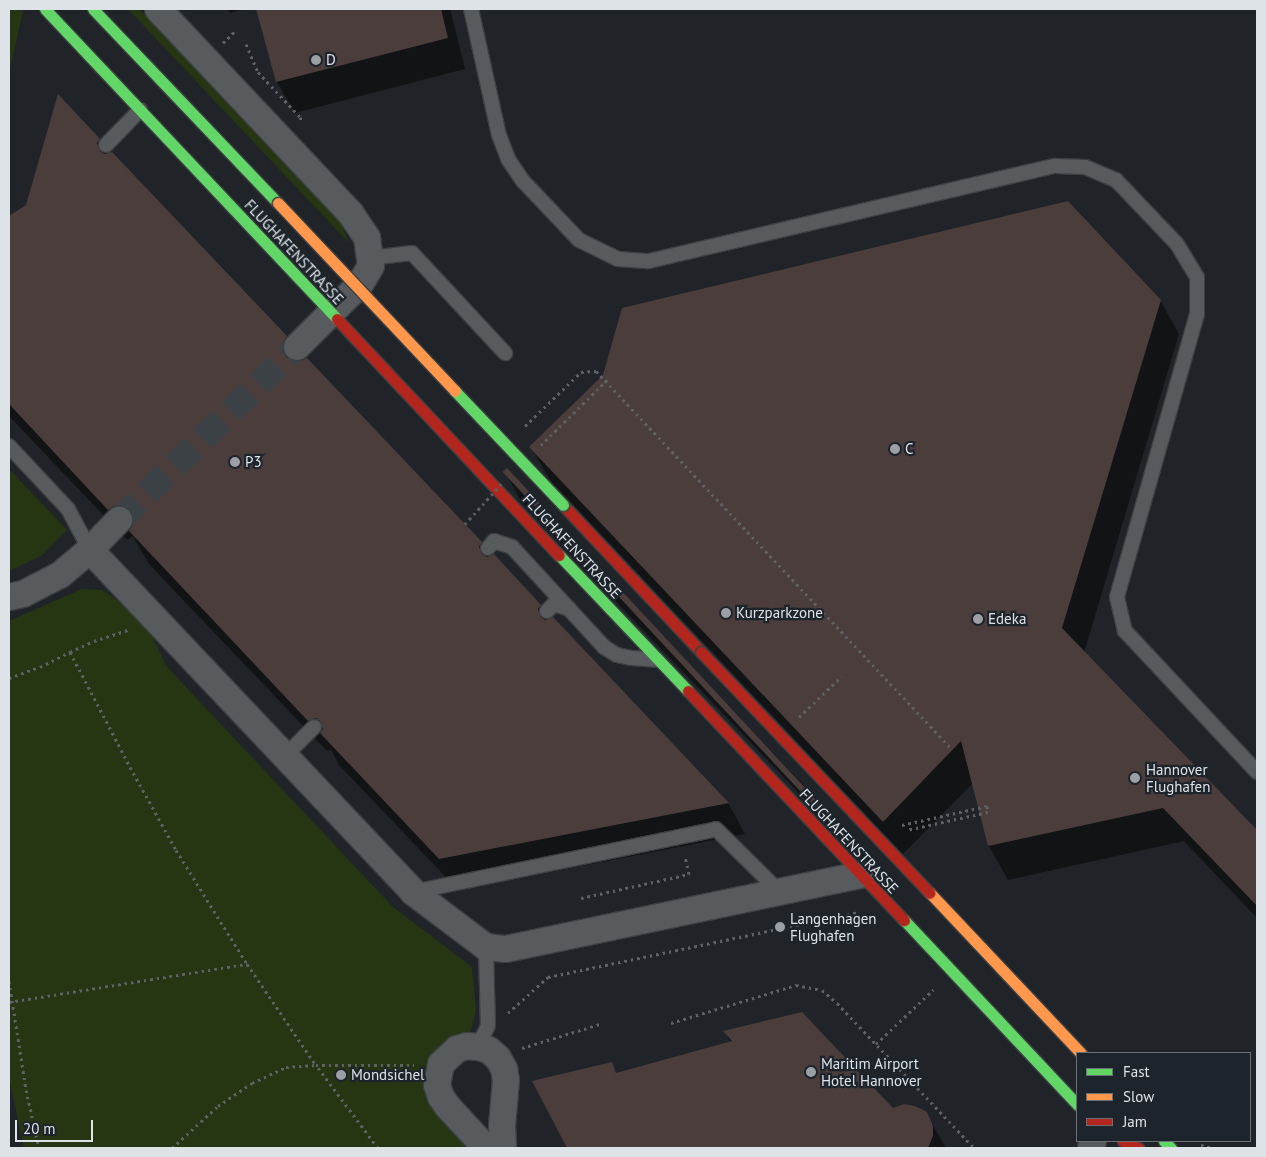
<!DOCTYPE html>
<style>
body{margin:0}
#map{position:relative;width:1266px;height:1157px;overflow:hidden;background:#202428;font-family:"PT Sans",sans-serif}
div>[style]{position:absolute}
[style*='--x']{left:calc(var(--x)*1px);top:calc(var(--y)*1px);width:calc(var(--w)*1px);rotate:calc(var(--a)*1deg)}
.green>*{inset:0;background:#263613}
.shadow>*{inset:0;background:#0007}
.building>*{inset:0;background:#4a3d3c;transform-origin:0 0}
.street-tunnel>*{height:26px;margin-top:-13px;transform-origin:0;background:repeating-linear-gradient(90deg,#3c4145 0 26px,transparent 0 39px)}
.path>*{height:3px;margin-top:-1.5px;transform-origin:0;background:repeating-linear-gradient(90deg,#5f6264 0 2.5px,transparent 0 6.5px)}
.roads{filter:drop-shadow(1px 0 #3c4043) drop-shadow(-1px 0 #3c4043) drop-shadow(0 1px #3c4043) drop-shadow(0 -1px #3c4043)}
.lane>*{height:14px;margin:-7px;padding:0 7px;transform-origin:7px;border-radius:7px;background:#585b5e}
.street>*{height:26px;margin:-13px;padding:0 13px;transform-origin:13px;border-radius:13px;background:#585b5e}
.fast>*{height:11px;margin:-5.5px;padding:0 5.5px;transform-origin:5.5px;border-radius:5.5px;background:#63d668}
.jam>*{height:11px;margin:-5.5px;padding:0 5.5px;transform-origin:5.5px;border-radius:5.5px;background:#b3261e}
.path-bridge>*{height:3px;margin-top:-1.5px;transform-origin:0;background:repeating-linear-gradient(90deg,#5f6264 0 2.5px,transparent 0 6.5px)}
.bridges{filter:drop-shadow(1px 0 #3c4043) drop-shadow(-1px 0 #3c4043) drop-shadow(0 1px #3c4043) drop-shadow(0 -1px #3c4043)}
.fast-bridge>*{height:11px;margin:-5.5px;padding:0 5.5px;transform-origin:5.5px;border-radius:5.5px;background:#63d668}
.slow-bridge>*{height:11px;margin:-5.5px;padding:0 5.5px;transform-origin:5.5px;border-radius:5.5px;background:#ff974d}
.jam-bridge>*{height:11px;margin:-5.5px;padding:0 5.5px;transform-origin:5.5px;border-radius:5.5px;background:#b3261e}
.dots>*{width:14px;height:14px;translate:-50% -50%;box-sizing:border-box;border:2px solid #1d242b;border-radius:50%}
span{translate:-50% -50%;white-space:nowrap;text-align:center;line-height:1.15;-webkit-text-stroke:4.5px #1d242b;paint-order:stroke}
.poi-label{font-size:15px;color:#dee3e7}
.left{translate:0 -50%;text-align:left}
.street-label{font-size:15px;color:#dee3e7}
.frame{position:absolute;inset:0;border:10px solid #dee3e7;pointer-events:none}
.legend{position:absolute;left:1076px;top:1052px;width:175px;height:90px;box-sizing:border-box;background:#1d242b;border:1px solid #6a7076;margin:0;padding:6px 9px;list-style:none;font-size:15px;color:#dee3e7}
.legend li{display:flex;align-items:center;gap:10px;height:25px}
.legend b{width:25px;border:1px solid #6a7076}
.scale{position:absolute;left:15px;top:1120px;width:78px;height:22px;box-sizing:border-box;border:2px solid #dee3e7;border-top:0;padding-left:6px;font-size:15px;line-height:18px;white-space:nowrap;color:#dee3e7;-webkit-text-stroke:4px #1d242b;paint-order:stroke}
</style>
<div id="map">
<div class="green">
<div style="clip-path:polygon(9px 9px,21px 9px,23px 11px,9px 73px)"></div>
<div style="clip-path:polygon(128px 9px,139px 9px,341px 224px,349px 243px)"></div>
<div style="clip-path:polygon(9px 469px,67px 530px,41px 556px,9px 571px)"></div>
<div style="clip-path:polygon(82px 589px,102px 590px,127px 607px,150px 632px,167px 667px,393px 907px,472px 967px,476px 1010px,470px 1033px,454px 1037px,434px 1055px,472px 1148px,24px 1148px,9px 1077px,9px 621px)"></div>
</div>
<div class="shadow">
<div style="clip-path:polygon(228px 9px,245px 9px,230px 13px)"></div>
<div style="clip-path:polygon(258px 9px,450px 9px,465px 69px,295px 113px,277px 82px)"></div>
<div style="clip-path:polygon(99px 140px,107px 154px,286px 337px,300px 363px,481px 543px,489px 557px,540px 605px,549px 620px,553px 619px,728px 803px,745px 834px,458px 890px,339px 765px,331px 750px,327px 751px,148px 563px,133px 536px,127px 540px,9px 416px,9px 217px,28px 206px)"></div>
<div style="clip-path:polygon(1160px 300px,1179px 334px,1084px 653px,1257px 832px,1257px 918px,1184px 841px,1008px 880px,989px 846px,973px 783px,903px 854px,550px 480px,531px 447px)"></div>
<div style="clip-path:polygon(507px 470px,860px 845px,878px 876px,522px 503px,505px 472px)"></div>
<div style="clip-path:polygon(725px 1032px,893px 1110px,926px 1113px,946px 1148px,568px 1148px,563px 1139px,611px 1063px,617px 1074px,731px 1042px)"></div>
</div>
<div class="building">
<div style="clip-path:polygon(256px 9px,441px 9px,448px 38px,276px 82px)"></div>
<div style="clip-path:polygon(58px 94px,100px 139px,97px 143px,100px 151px,104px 154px,112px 152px,287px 336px,282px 344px,283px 351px,286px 357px,294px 362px,301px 361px,307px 358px,482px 542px,479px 547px,482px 554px,487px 557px,494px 554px,541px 605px,538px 609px,541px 617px,545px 620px,553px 617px,729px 803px,439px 859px,320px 733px,323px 729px,320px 721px,316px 718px,308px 721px,129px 531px,134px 523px,133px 515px,130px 510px,122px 505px,114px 506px,108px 510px,9px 404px,9px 216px,26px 205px)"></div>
<div style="clip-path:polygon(1068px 201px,1161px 300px,1062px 628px,1257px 830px,1257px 906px,1163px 808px,988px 846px,961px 741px,883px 822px,529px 447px,603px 375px,622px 308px)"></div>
<div style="left:507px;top:468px;width:516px;height:6px;rotate:47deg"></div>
<div style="clip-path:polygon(802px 1012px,893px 1108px,904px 1104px,915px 1106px,927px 1112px,933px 1126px,933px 1136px,928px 1148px,567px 1148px,532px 1081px,612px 1062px,616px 1073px,732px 1041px,723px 1031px)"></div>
</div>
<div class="street-tunnel">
<div style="--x:119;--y:520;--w:248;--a:-44.2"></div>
</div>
<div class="path">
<div style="--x:223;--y:43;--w:17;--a:-45"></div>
<div style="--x:246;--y:44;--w:30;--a:67"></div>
<div style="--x:258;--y:72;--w:62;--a:47"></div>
<div style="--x:300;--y:117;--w:5;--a:68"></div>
<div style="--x:525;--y:426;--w:78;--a:-44"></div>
<div style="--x:581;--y:372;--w:15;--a:-4"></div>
<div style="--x:596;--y:371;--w:516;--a:46.73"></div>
<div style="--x:70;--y:652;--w:26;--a:-25"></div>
<div style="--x:94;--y:641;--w:38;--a:-18"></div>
<div style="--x:9;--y:678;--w:33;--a:-20"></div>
<div style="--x:40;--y:667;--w:34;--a:-27"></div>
<div style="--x:70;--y:652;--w:130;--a:62.4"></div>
<div style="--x:130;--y:767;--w:95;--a:61"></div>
<div style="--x:176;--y:850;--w:134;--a:58.1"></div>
<div style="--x:247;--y:964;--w:122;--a:55.7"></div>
<div style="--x:799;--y:717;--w:59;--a:-43.6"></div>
<div style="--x:902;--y:825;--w:87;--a:-12.6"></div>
<div style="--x:987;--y:806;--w:6;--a:81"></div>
<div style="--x:988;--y:812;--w:83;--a:167.5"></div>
<div style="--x:581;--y:898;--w:111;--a:-12.5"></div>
<div style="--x:689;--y:874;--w:18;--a:-103"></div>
<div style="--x:9;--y:981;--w:110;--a:81.1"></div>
<div style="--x:26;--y:1090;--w:59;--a:77.4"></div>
<div style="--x:9;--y:1002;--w:241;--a:-9.1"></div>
<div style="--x:508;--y:1013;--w:54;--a:-42"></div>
<div style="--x:548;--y:977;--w:317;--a:-11.8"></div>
<div style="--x:671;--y:1023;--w:131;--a:-16.9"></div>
<div style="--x:796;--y:985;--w:26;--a:11"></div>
<div style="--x:822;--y:990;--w:20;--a:41"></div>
<div style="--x:837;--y:1003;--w:199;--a:46.6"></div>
<div style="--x:876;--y:1044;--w:79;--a:-43.5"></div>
<div style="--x:522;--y:1048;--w:82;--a:-17.1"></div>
<div style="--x:1201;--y:1145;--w:13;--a:13"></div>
<div style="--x:172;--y:1148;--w:62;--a:-42.4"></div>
<div style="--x:218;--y:1106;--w:41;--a:-34.1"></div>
<div style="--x:252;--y:1083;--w:38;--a:-25"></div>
<div style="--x:286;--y:1067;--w:30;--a:-4"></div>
<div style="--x:378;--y:1148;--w:104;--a:-126.8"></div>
<div style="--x:316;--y:1065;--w:98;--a:0"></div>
</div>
<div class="roads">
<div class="lane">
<div style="--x:471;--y:9;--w:129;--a:77.5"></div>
<div style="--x:499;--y:135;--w:26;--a:69"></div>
<div style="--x:508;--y:159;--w:27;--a:56"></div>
<div style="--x:523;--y:181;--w:81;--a:46.5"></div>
<div style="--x:579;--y:240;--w:43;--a:26"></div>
<div style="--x:618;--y:259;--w:31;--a:4"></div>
<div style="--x:649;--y:261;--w:417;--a:-13.2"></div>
<div style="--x:1055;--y:166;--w:30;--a:2"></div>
<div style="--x:1085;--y:167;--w:34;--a:23"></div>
<div style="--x:1116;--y:180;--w:88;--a:46.4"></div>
<div style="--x:1177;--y:244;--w:39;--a:59"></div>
<div style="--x:1197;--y:277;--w:37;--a:90"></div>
<div style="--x:1197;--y:314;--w:294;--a:105.8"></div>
<div style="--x:1117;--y:597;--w:35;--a:77"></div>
<div style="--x:1125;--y:631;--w:193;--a:46.9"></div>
<div style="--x:106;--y:145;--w:49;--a:-45.8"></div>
<div style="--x:370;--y:258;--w:42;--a:-6.8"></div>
<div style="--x:412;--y:253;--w:137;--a:47.1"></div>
<div style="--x:9;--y:446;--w:86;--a:46.9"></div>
<div style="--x:68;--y:509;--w:47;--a:61.8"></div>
<div style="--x:488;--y:548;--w:9;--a:-49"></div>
<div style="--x:494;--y:541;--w:19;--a:18"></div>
<div style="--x:512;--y:547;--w:136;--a:47.4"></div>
<div style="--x:604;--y:647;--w:15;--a:32"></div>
<div style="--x:617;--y:655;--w:14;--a:12"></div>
<div style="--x:631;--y:658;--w:26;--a:4"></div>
<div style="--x:547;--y:611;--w:10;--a:-45"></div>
<div style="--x:554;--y:604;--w:16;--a:18"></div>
<div style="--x:285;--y:756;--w:41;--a:-45"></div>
<div style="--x:413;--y:892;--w:309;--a:-11.7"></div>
<div style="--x:716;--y:829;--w:91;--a:44.6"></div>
<div style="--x:478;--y:1047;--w:23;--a:-65"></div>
<div style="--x:488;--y:1026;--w:79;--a:-91.5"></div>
</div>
<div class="street">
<div style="--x:158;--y:9;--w:282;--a:46.7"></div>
<div style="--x:351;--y:214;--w:29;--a:56"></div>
<div style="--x:367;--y:238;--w:28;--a:82"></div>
<div style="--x:371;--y:266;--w:21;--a:121"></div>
<div style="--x:360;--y:284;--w:89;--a:135"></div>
<div style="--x:90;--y:550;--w:470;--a:46.6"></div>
<div style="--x:413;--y:892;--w:91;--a:37"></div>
<div style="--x:486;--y:947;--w:20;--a:6"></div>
<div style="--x:506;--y:949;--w:363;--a:-11.8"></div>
<div style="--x:9;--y:597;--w:14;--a:-12"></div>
<div style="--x:23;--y:594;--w:42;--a:-27.2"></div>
<div style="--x:60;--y:575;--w:39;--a:-40"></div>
<div style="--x:90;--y:550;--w:42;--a:-46"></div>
<div style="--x:486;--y:1148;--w:56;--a:-132.8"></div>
<div style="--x:448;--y:1107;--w:12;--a:-125"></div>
<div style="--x:441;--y:1097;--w:13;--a:-108"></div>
<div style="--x:437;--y:1085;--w:21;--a:-79"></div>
<div style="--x:441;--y:1064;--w:22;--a:-43"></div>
<div style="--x:457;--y:1049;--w:10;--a:-17"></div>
<div style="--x:467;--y:1046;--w:11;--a:5"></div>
<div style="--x:478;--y:1047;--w:11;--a:15"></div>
<div style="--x:489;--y:1050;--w:12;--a:42"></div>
<div style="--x:498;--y:1058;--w:13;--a:61"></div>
<div style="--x:504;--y:1069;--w:11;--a:80"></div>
<div style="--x:506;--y:1080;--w:46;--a:95"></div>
<div style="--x:502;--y:1126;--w:22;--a:87"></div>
<div style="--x:1091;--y:1148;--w:7;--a:-74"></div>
</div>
<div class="fast">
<div style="--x:45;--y:9;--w:426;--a:46.7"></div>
<div style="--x:93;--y:9;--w:268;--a:46.4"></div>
<div style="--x:559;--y:555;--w:187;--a:46.5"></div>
<div style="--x:904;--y:920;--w:253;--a:46.8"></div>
<div style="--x:1164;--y:1141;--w:10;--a:45"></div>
</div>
<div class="jam">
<div style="--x:337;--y:319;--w:324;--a:46.8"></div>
<div style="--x:563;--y:505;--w:202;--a:46.8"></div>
<div style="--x:688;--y:691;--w:315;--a:46.7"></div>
<div style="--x:1123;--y:1141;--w:17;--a:25"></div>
</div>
</div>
<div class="path-bridge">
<div style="--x:541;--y:445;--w:94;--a:-44.6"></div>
<div style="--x:465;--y:524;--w:58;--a:-47.8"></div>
</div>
<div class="bridges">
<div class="fast-bridge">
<div style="--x:455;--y:391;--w:157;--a:46.5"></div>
</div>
<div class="slow-bridge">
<div style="--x:278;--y:203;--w:258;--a:46.7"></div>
<div style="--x:930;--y:893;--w:220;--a:46.7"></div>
</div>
<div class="jam-bridge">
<div style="--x:701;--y:652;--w:332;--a:46.5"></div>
</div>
</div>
<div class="dots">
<div style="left:316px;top:60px;background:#9ca0a4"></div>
<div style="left:895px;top:449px;background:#9ca0a4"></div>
<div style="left:235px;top:462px;background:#9ca0a4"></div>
<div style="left:726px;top:613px;background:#9ca0a4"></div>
<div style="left:978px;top:619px;background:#9ca0a4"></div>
<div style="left:1135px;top:778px;background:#9ca0a4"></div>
<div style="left:780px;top:927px;background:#9ca0a4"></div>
<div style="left:811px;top:1072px;background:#9ca0a4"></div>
<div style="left:341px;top:1075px;background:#9ca0a4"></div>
</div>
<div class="poi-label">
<span class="left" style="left:326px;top:60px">D</span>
<span class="left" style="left:905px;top:449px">C</span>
<span class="left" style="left:245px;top:462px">P3</span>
<span class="left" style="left:736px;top:613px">Kurzparkzone</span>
<span class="left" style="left:988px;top:619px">Edeka</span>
<span class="left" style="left:1146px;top:778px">Hannover<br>Flughafen</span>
<span class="left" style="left:790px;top:927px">Langenhagen<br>Flughafen</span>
<span class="left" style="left:821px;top:1072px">Maritim Airport<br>Hotel Hannover</span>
<span class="left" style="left:351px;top:1075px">Mondsichel</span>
</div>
<div class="street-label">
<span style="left:294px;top:252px;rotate:47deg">FLUGHAFENSTRASSE</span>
<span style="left:572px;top:546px;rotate:47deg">FLUGHAFENSTRASSE</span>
<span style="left:849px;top:841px;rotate:47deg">FLUGHAFENSTRASSE</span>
</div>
<div class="frame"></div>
<ul class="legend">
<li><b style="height:6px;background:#63d668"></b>Fast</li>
<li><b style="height:6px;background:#ff974d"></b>Slow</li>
<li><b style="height:6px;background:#b3261e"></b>Jam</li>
</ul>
<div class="scale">20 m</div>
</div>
